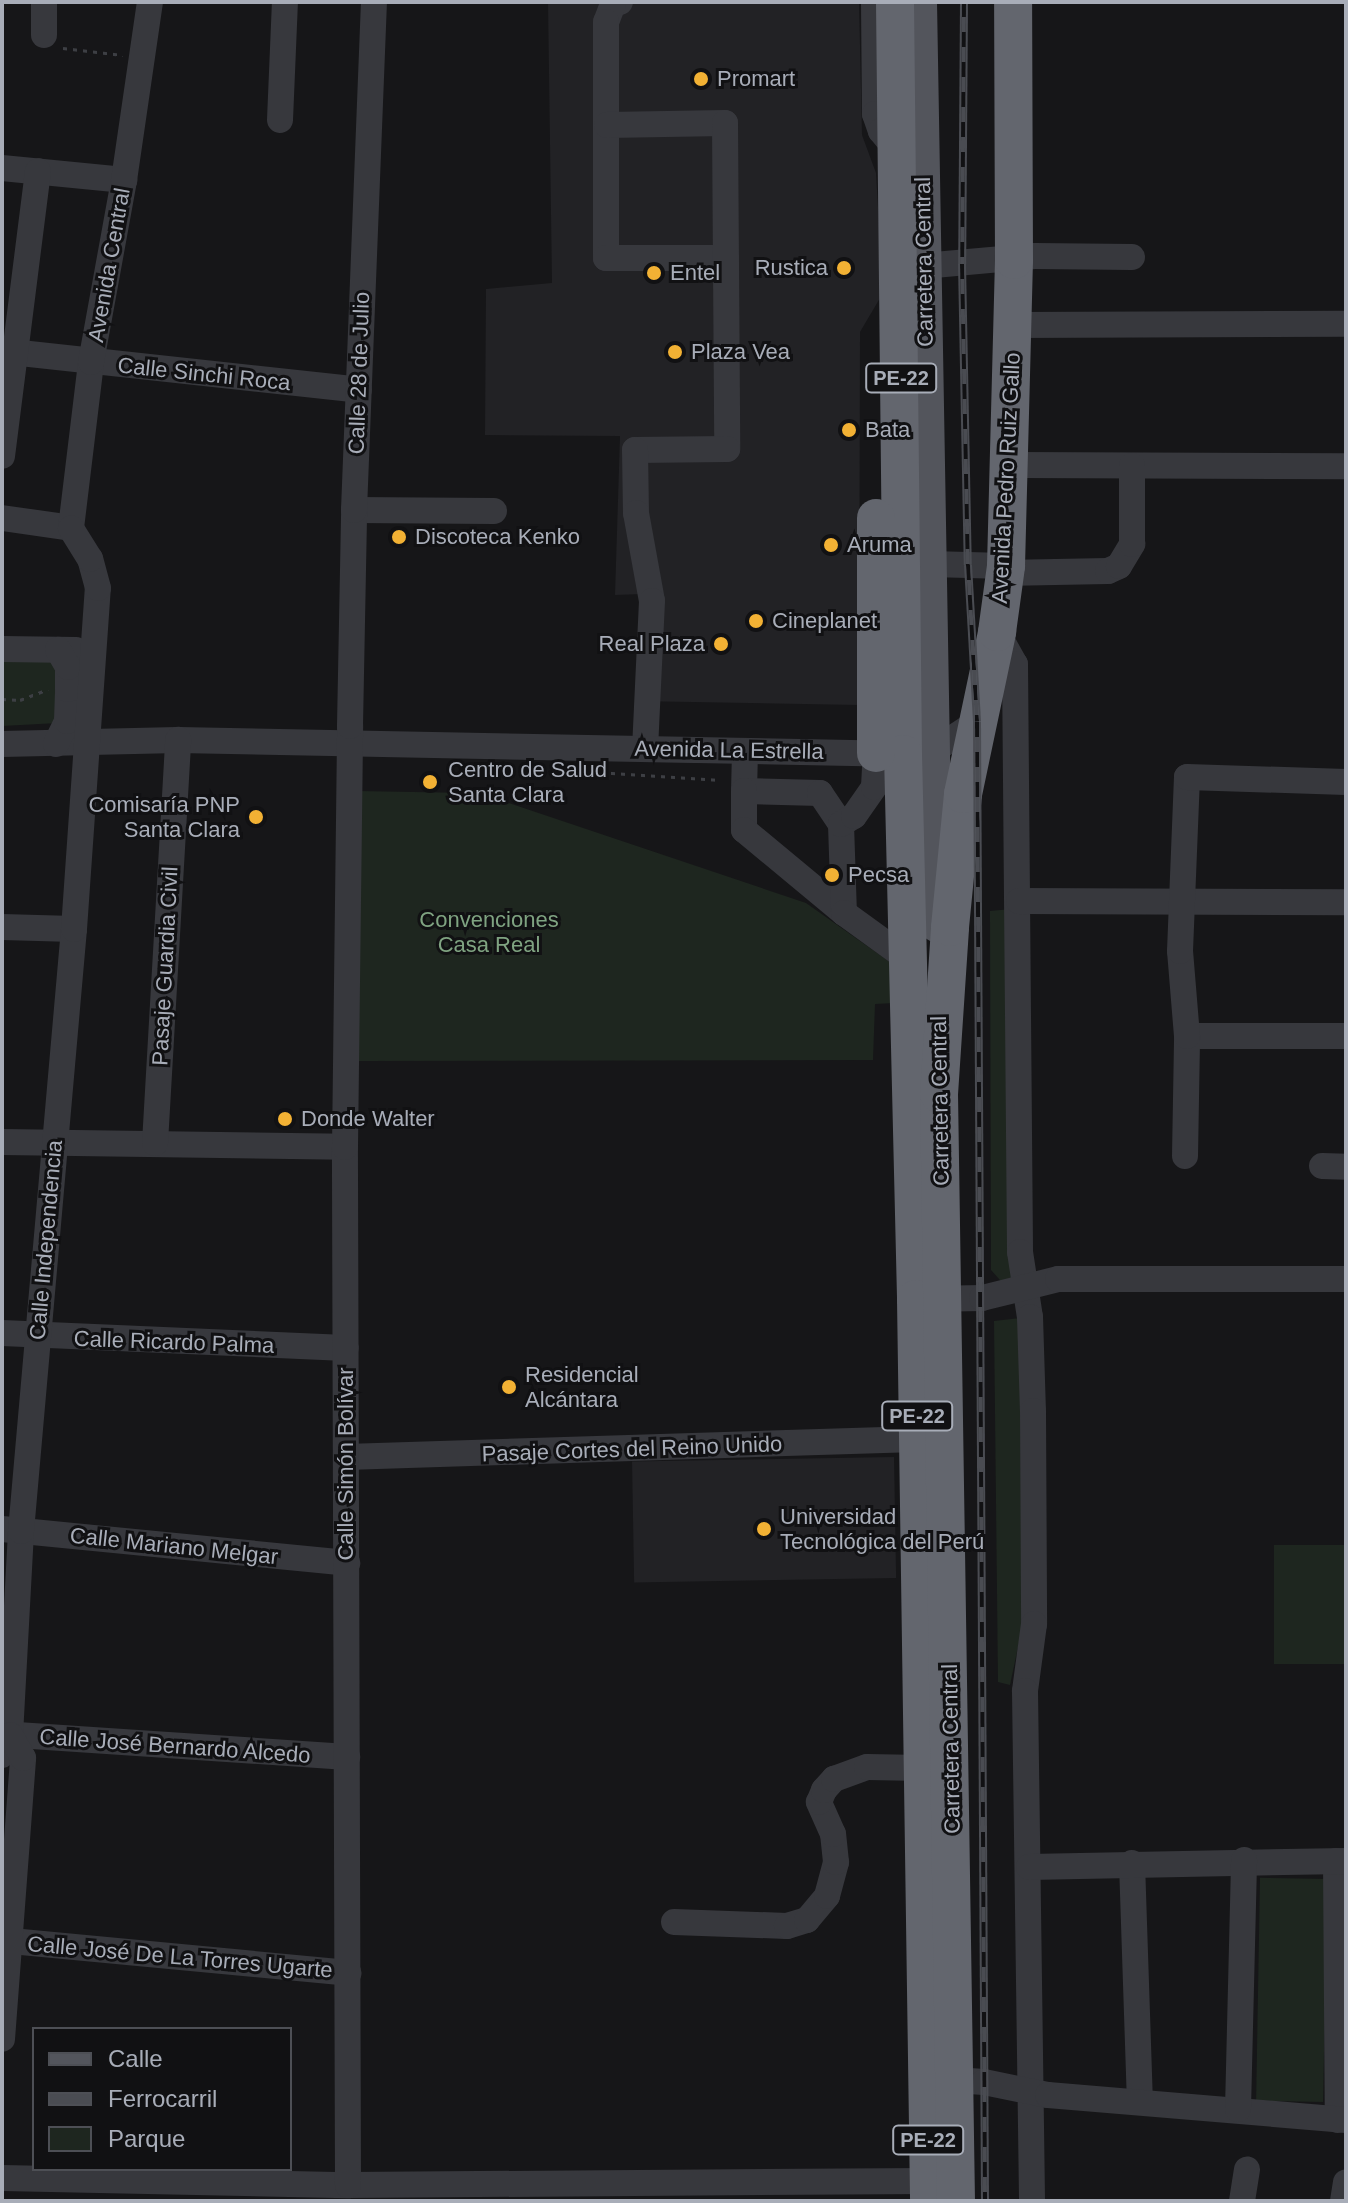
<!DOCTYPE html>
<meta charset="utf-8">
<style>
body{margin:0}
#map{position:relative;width:1348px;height:2203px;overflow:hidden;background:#161618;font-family:Arial,sans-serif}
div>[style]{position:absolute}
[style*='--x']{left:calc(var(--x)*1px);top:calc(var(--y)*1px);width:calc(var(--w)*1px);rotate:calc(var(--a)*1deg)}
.built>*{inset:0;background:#222225;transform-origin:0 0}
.green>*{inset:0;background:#1e261f;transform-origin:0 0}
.path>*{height:3px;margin-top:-1.5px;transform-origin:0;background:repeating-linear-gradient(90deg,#3d3f44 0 4px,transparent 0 10px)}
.minor>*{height:26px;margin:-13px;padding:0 13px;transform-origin:13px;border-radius:13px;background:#37383d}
.major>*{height:34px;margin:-17px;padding:0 17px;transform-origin:17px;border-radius:17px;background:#53555c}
.highway>*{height:38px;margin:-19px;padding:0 19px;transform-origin:19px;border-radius:19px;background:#63666e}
.rail>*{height:8px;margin-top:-4px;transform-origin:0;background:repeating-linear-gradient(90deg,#111113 0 15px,#4a4c52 0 30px);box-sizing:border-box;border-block:2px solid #4a4c52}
.dots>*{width:22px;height:22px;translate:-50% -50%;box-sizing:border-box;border:4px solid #111113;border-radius:50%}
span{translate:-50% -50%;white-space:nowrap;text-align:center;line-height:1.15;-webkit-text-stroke:6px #111113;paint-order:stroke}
.shield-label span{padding:2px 6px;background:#111113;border:2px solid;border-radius:6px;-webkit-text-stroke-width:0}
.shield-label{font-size:20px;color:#a8adb8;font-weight:700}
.poi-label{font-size:22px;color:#a8adb8}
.left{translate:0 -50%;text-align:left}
.right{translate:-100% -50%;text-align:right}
.street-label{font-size:22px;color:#a8adb8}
.park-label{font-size:22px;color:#7fa381}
.frame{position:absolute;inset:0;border:4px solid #a8adb8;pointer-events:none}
.legend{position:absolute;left:32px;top:2027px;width:260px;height:144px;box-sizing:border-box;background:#111113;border:2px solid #4d4f55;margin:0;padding:10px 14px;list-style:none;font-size:24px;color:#a8adb8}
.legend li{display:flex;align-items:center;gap:16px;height:40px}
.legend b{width:40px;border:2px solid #4d4f55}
</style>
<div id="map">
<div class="built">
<div style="clip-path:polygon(548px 2px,859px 2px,862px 135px,876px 173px,883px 293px,860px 332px,859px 705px,635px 701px,642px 594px,615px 595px,620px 436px,485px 435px,486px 289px,552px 283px)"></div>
<div style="left:894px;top:1457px;width:121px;height:262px;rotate:89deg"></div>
</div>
<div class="green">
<div style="clip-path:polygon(2px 657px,50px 658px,59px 664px,58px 723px,2px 726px)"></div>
<div style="clip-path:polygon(357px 791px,470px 793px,503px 801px,806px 903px,894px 965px,895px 1003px,875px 1004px,873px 1060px,356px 1061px)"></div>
<div style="clip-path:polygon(1011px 909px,1017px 1283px,1008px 1289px,991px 1270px,990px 911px)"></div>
<div style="clip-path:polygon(1020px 1318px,1022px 1628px,1010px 1685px,998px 1682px,994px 1321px)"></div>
<div style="left:1346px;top:1545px;width:119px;height:72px;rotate:90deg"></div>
<div style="left:1327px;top:1879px;width:223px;height:67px;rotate:91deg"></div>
</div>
<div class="path">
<div style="--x:63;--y:48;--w:60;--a:6.7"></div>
<div style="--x:2;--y:699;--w:18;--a:3"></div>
<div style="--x:20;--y:700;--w:30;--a:-21"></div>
<div style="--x:581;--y:771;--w:140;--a:3.7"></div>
</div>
<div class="minor">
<div style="--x:620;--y:2;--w:7;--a:164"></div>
<div style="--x:613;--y:4;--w:19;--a:111"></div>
<div style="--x:606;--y:22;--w:236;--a:90"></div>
<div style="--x:606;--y:258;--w:120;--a:0"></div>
<div style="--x:874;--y:2;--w:112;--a:89.5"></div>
<div style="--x:875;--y:114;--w:18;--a:71"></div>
<div style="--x:881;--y:131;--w:22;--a:51"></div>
<div style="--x:44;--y:35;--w:33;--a:-90"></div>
<div style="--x:280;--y:120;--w:118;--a:-87.6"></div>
<div style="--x:607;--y:125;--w:118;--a:-1"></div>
<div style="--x:725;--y:123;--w:326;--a:89.6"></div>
<div style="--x:727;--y:449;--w:92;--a:179.4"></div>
<div style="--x:635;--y:450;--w:63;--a:89.1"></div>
<div style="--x:636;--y:513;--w:89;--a:79.7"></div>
<div style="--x:652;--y:601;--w:148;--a:92.7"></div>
<div style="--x:2;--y:168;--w:123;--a:5.6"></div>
<div style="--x:923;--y:266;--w:112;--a:-5.1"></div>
<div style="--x:1035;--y:256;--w:97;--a:0.6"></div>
<div style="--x:1013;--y:325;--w:333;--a:-0.2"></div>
<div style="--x:2;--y:351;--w:359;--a:6.2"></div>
<div style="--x:2;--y:456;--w:287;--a:-82.8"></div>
<div style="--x:1011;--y:465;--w:335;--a:0.2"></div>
<div style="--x:354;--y:510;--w:140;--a:0.4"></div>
<div style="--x:2;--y:518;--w:70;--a:8.2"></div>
<div style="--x:71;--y:528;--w:167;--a:-83.1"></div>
<div style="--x:91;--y:362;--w:185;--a:-79.7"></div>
<div style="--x:124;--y:180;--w:180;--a:-81.7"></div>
<div style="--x:930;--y:564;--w:76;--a:1.5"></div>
<div style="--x:1005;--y:573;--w:103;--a:-1.1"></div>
<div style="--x:1108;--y:571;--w:12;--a:-24"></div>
<div style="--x:1119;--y:566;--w:26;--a:-59"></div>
<div style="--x:1132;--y:544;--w:78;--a:-90"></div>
<div style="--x:997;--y:632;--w:37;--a:61"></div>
<div style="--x:1015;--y:664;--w:588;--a:89.51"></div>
<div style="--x:1020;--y:1252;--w:66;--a:81.3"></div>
<div style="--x:1030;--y:1317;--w:94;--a:88.2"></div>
<div style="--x:1033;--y:1411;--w:213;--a:89.7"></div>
<div style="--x:1034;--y:1624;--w:68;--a:97.7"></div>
<div style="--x:1025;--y:1691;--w:510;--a:89.21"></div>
<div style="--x:2;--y:649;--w:74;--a:0.8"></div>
<div style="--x:2;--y:744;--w:176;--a:-1.3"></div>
<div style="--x:178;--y:740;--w:725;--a:1.11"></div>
<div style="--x:903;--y:754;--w:30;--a:-6"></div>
<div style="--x:933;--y:751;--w:53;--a:-33.4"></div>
<div style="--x:56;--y:744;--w:25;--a:-64"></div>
<div style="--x:67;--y:721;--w:32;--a:-88"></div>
<div style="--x:68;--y:689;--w:22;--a:-90"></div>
<div style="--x:68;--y:667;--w:20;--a:-120"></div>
<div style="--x:745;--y:751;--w:40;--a:91.4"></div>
<div style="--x:744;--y:791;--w:76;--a:1.5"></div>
<div style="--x:744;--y:791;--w:39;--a:90"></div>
<div style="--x:744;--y:830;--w:130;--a:39.7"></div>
<div style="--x:820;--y:793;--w:37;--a:56"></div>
<div style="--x:841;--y:824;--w:89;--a:88.1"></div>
<div style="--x:844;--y:913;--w:80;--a:35.9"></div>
<div style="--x:841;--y:824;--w:15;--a:-32"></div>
<div style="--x:854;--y:816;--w:35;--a:-55"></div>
<div style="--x:874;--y:787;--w:34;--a:-87"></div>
<div style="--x:1019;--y:901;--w:327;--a:0.2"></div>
<div style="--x:2;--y:927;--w:72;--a:1.6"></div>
<div style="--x:1187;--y:1036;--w:159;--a:0"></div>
<div style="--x:2;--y:1142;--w:343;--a:0.8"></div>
<div style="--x:155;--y:1143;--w:404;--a:-86.7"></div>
<div style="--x:1185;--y:1156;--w:120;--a:-89"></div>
<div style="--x:1187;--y:1036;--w:85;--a:-94.7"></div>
<div style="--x:1180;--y:951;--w:174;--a:-87.7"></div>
<div style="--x:1187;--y:777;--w:159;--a:1.8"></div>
<div style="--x:1322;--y:1166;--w:24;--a:2"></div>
<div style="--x:928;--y:1299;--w:54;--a:-1.1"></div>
<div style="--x:982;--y:1298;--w:78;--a:-14"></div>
<div style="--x:1058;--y:1279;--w:288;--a:0"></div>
<div style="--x:2;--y:1333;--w:344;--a:2.5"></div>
<div style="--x:346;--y:1457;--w:571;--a:-1.81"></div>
<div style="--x:2;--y:1529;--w:347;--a:5.6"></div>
<div style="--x:2;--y:1734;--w:346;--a:3.8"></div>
<div style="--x:2;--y:1755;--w:22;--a:-68"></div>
<div style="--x:10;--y:1735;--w:204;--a:-86.9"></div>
<div style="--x:21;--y:1531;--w:604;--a:-84.97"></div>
<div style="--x:74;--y:929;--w:342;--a:-86"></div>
<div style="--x:98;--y:588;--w:30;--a:-105"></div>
<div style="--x:90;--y:559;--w:36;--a:-122"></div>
<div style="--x:1336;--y:1861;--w:259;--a:89.6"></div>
<div style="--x:1132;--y:1863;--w:239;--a:88.1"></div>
<div style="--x:1029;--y:1867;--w:317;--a:-1.1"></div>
<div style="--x:674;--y:1922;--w:113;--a:2"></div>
<div style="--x:787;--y:1926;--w:21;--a:-17"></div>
<div style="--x:807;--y:1920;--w:31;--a:-50"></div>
<div style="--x:827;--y:1896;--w:35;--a:-75"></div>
<div style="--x:836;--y:1862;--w:28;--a:-96"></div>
<div style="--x:833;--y:1834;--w:35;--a:-114"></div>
<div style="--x:819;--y:1802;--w:13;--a:-67"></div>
<div style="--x:824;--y:1790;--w:15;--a:-48"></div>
<div style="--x:834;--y:1779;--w:35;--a:-20"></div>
<div style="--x:867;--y:1767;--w:55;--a:1"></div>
<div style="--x:11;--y:1941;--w:339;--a:5.4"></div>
<div style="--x:2;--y:2039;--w:282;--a:-85.7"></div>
<div style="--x:23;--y:1758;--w:26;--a:-119"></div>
<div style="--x:940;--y:2079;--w:44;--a:3.9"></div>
<div style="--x:984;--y:2082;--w:65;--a:11.5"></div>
<div style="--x:1048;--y:2095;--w:299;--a:4.8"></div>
<div style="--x:1238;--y:2109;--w:249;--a:-88.6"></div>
<div style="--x:2;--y:2178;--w:346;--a:1.2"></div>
<div style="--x:348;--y:2185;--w:580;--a:-0.4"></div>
<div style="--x:348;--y:2185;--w:1038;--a:-90.17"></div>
<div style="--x:345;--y:1147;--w:421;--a:-89.3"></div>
<div style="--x:350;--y:726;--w:216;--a:-88.9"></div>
<div style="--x:354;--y:510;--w:508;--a:-87.75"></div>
<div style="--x:1242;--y:2201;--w:32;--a:-81"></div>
<div style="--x:1343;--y:2201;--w:19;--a:-81"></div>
</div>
<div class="major">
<div style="--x:920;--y:2;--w:923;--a:89.01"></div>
</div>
<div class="highway">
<div style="--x:895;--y:2;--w:752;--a:89.39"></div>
<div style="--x:903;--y:754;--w:545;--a:88.63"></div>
<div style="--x:916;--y:1299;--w:902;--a:89.17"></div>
<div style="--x:876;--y:518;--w:235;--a:90"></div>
<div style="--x:956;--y:2201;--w:1107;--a:-90.88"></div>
<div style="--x:939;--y:1094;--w:167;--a:-86.2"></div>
<div style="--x:950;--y:927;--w:134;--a:-84.4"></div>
<div style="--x:963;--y:794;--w:166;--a:-78.1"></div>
<div style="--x:997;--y:632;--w:67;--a:-82.2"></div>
<div style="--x:1006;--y:566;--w:306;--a:-88.5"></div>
<div style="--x:1014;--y:260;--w:258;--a:-90.2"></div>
</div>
<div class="rail">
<div style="--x:964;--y:2;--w:262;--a:90.4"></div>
<div style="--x:962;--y:264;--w:301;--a:88.9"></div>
<div style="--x:968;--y:565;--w:157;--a:86.7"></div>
<div style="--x:977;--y:722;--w:1479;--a:89.69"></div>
</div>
<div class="dots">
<div style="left:701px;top:79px;background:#f2b134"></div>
<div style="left:844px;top:268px;background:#f2b134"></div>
<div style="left:654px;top:273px;background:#f2b134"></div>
<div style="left:675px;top:352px;background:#f2b134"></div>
<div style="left:849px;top:430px;background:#f2b134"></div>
<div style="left:399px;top:537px;background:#f2b134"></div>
<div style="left:831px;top:545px;background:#f2b134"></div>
<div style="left:756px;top:621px;background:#f2b134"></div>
<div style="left:721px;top:644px;background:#f2b134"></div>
<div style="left:430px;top:782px;background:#f2b134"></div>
<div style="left:256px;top:817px;background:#f2b134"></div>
<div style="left:832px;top:875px;background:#f2b134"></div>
<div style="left:285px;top:1119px;background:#f2b134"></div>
<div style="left:509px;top:1387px;background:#f2b134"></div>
<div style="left:764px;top:1529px;background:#f2b134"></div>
</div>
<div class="shield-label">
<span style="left:901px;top:378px">PE-22</span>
<span style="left:917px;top:1416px">PE-22</span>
<span style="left:928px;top:2140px">PE-22</span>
</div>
<div class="poi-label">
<span class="left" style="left:717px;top:79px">Promart</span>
<span class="right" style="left:828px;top:268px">Rustica</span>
<span class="left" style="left:670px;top:273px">Entel</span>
<span class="left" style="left:691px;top:352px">Plaza Vea</span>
<span class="left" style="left:865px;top:430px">Bata</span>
<span class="left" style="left:415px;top:537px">Discoteca Kenko</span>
<span class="left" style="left:847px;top:545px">Aruma</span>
<span class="left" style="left:772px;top:621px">Cineplanet</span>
<span class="right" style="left:705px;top:644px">Real Plaza</span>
<span class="left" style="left:448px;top:782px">Centro de Salud<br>Santa Clara</span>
<span class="right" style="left:240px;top:817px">Comisaría PNP<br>Santa Clara</span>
<span class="left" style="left:848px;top:875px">Pecsa</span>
<span class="left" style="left:301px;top:1119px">Donde Walter</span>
<span class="left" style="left:525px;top:1387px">Residencial<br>Alcántara</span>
<span class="left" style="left:780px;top:1529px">Universidad<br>Tecnológica del Perú</span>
</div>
<div class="street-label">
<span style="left:924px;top:262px;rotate:-91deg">Carretera Central</span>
<span style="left:109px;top:265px;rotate:-80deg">Avenida Central</span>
<span style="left:359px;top:373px;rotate:-88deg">Calle 28 de Julio</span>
<span style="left:204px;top:374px;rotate:6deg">Calle Sinchi Roca</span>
<span style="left:1006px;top:478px;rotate:-87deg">Avenida Pedro Ruiz Gallo</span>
<span style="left:729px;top:750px;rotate:1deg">Avenida La Estrella</span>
<span style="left:165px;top:966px;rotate:-87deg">Pasaje Guardia Civil</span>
<span style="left:940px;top:1101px;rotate:-91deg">Carretera Central</span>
<span style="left:46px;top:1240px;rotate:-85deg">Calle Independencia</span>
<span style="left:174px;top:1342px;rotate:2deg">Calle Ricardo Palma</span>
<span style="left:632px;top:1449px;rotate:-2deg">Pasaje Cortes del Reino Unido</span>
<span style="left:346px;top:1464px;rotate:-90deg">Calle Simón Bolívar</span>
<span style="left:174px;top:1546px;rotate:6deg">Calle Mariano Melgar</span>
<span style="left:175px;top:1746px;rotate:4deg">Calle José Bernardo Alcedo</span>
<span style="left:951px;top:1749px;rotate:-91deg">Carretera Central</span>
<span style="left:180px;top:1957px;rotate:5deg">Calle José De La Torres Ugarte</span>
</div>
<div class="park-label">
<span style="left:489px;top:932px">Convenciones<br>Casa Real</span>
</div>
<div class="frame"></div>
<ul class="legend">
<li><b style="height:10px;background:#53555c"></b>Calle</li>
<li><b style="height:10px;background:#4a4c52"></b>Ferrocarril</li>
<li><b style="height:22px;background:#1e261f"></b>Parque</li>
</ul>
</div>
